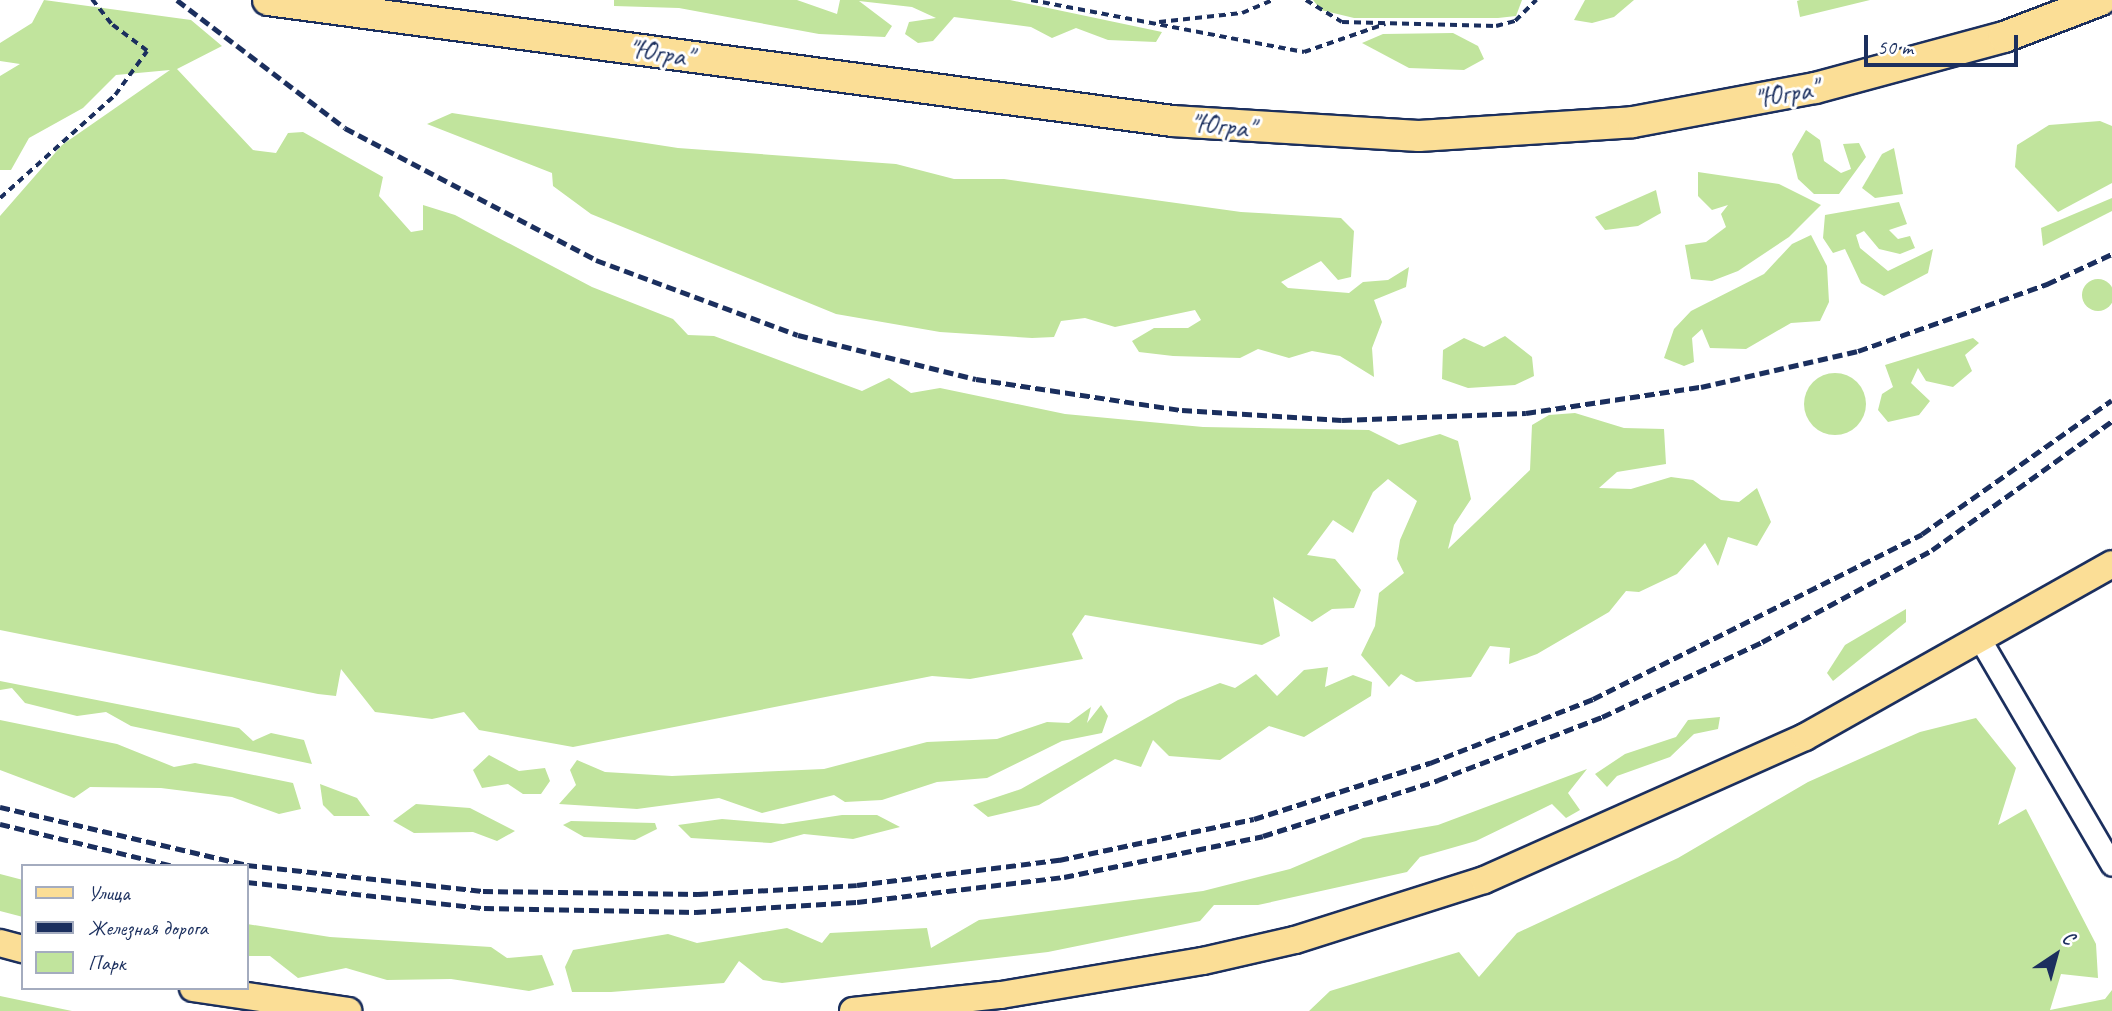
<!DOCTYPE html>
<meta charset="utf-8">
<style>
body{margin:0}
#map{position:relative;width:2112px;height:1011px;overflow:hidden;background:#fff;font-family:Caveat,sans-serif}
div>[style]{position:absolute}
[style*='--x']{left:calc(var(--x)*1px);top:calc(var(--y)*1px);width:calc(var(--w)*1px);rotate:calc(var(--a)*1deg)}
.green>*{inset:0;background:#c1e49d}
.round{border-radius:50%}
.path>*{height:3.5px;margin-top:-1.75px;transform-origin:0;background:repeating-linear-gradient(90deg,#1b2f5e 0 7px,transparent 0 12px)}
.roads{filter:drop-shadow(2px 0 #1b2f5e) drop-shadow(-2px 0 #1b2f5e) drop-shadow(0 2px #1b2f5e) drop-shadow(0 -2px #1b2f5e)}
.minor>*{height:21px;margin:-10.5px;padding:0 10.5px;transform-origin:10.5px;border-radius:10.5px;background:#fff}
.major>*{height:26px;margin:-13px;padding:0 13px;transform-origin:13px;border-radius:13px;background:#fbde96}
.highway>*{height:30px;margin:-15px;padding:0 15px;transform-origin:15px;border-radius:15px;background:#fbde96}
.rail>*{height:5px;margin-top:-2.5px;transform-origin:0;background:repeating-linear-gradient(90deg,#1b2f5e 0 10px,transparent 0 15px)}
span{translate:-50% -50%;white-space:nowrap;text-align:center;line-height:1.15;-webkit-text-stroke:6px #fff;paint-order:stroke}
.street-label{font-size:28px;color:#1b2f5e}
.legend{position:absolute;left:21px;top:864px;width:228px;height:126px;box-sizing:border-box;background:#fff;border:2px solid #a4acbf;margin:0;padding:9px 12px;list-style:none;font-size:21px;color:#1b2f5e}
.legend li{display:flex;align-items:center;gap:14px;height:35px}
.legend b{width:35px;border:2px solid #a4acbf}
.north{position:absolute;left:2021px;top:920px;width:70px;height:70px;-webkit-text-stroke:5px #fff;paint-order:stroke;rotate:36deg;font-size:19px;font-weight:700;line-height:28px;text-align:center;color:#1b2f5e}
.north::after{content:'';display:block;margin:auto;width:24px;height:32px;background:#1b2f5e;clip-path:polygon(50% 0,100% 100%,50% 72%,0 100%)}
.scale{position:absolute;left:1864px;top:35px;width:154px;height:32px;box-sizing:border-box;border:4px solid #1b2f5e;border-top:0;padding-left:9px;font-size:21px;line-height:24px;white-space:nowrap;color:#1b2f5e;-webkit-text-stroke:5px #fff;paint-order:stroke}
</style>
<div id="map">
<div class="green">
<div style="clip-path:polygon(44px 0,191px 20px,222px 46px,177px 69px,253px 150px,276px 153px,288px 133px,303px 132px,383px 177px,379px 196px,411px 232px,423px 230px,423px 205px,455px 215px,592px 287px,673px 319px,688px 335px,714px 336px,862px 391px,889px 378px,911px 393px,940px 388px,1065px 414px,1203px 427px,1369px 430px,1399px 445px,1440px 434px,1458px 441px,1471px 499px,1454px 525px,1448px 549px,1530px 470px,1532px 425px,1549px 415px,1575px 413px,1624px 428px,1664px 429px,1666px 464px,1617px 472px,1599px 488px,1631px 489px,1671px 477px,1693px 480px,1721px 500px,1739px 502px,1757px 488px,1771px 522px,1757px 546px,1728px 537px,1718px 566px,1705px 543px,1677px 574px,1639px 592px,1626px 591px,1609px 612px,1537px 654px,1509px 664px,1510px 648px,1490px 646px,1471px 677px,1416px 682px,1401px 674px,1389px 687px,1361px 655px,1375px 626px,1379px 593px,1404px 573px,1397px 559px,1400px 540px,1417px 501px,1388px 479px,1373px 492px,1353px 533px,1333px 520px,1307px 555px,1335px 559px,1361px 590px,1354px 608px,1332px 609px,1312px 622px,1273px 597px,1280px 636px,1262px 645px,1085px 615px,1072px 634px,1083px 659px,970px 679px,932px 676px,573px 747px,479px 730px,464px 712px,432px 719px,375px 712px,341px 669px,336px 696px,318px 694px,0 630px,0 216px,62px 145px,170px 70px,116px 75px,83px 108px,29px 138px,11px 170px,0 170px,0 76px,20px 64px,0 61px,0 43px,32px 23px)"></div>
<div style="clip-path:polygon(614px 0,797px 0,837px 14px,840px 0,1010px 0,1162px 32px,1156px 42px,1108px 40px,1076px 28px,1052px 38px,1031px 27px,954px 17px,933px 41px,918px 43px,905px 34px,909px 22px,936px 18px,912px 7px,859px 1px,892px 26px,885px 37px,819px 34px,679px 8px,614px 6px)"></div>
<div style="clip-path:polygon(1313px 0,1522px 0,1516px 16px,1498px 18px,1354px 18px,1321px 10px)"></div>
<div style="clip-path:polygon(1585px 0,1634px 0,1614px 17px,1592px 23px,1574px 20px)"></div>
<div style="clip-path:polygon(1870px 0,1800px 17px,1797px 1px,1800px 0)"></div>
<div style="clip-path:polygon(1453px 33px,1478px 46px,1484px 59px,1464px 70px,1409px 68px,1362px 43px,1383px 34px)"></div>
<div style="clip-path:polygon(452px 113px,678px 148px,896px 164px,954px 179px,1004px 179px,1241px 212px,1341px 218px,1354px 231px,1351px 277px,1338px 280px,1321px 261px,1281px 282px,1288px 288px,1349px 293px,1363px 282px,1388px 280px,1409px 267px,1406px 287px,1374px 300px,1382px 322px,1372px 348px,1374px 377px,1340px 356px,1312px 351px,1289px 358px,1258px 349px,1240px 358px,1173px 356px,1139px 352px,1132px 341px,1154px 328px,1188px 328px,1201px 320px,1195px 310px,1115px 327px,1085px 318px,1061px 321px,1054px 337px,1032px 338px,940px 332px,836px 314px,591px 214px,553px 186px,552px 173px,427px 124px)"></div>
<div style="clip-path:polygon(2100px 121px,2112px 126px,2112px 183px,2058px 212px,2015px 167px,2017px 145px,2049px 125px)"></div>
<div style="clip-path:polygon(1806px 130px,1820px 140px,1824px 161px,1841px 173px,1851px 169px,1843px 144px,1859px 143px,1866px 157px,1839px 194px,1814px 194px,1798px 179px,1792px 154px)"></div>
<div style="clip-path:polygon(1894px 148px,1903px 194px,1875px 198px,1862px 188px,1882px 154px)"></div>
<div style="clip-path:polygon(1698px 172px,1779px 184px,1821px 205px,1789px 237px,1738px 271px,1712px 281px,1691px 279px,1685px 245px,1706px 242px,1726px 227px,1721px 214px,1728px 205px,1712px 210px,1698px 196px)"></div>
<div style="clip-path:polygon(1656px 190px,1661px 213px,1638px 226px,1605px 230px,1595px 217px)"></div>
<div style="clip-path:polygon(2112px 198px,2112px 211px,2043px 246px,2041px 228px)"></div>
<div style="clip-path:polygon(1899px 202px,1907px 224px,1889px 230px,1898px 239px,1910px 236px,1915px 248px,1900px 254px,1879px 249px,1864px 231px,1856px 235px,1860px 248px,1888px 271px,1933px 249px,1928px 273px,1884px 296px,1861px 283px,1845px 249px,1833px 253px,1823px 238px,1825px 215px)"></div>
<div style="clip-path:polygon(1811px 235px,1827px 266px,1829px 302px,1820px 321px,1791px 323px,1746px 349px,1710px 348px,1702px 329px,1692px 338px,1694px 362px,1684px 366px,1664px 358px,1674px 329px,1691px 311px,1764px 274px,1792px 244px)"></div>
<div class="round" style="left:2082px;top:279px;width:32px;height:32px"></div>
<div style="clip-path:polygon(1505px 336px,1532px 357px,1534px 376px,1515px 385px,1468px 388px,1442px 379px,1443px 350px,1464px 338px,1484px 347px)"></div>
<div style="clip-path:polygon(1973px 338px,1979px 343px,1965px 355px,1972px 371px,1953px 387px,1926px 381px,1918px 368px,1911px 383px,1930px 401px,1919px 415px,1888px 422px,1878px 410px,1882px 394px,1893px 387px,1885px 365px)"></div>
<div class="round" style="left:1804px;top:373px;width:62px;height:62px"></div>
<div style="clip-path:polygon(1906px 609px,1906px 622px,1833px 681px,1827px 673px,1845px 645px)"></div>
<div style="clip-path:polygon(1328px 667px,1325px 687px,1353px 675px,1372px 682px,1371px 696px,1304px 737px,1269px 726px,1220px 760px,1169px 756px,1153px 740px,1141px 767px,1115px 759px,1039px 805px,988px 817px,973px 805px,1021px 789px,1178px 700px,1220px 683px,1235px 688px,1256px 674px,1277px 696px,1304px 670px)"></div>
<div style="clip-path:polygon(0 681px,239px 728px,253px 741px,271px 733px,304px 740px,312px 764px,131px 726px,106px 712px,77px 716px,25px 703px,12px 688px,0 690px)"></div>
<div style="clip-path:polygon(1101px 705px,1108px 716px,1102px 733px,1062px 741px,987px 778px,937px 782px,882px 800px,845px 802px,834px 795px,762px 813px,719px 798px,637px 809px,559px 804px,576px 785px,570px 770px,577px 760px,605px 772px,672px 776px,824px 769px,927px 742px,997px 739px,1047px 722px,1069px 723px,1091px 707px,1087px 723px)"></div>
<div style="clip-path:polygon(1720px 717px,1718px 729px,1694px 734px,1670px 757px,1617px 776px,1607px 787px,1595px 774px,1625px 754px,1676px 737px,1688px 720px)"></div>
<div style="clip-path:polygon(1976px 718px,2016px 768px,1998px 825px,2026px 809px,2096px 944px,2098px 978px,2061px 974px,2050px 1010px,2105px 999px,2112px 990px,2112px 1011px,1309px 1011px,1330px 991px,1459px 952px,1479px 977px,1517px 933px,1678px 858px,1808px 782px,1920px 732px)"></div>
<div style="clip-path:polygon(0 720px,117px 744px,174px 767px,195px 763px,293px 783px,301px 809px,279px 814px,232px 797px,161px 788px,90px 787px,74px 798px,0 770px)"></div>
<div style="clip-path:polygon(489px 755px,519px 771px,545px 768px,550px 781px,541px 794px,523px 794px,508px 784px,482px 788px,473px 770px)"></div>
<div style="clip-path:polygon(1587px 769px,1568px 793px,1580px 810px,1566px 818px,1552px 804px,1476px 841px,1420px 857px,1407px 872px,1258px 905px,1214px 905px,1200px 921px,1048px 952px,782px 983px,763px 980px,739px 961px,724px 983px,611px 992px,572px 992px,565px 967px,573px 950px,668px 934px,697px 943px,787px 928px,822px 943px,830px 933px,927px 928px,931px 948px,979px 920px,1203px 891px,1290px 869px,1363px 838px,1438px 825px)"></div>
<div style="clip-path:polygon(320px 784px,357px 798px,370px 816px,334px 816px,323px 805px)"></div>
<div style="clip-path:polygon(416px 804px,470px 808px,515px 831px,497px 841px,473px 832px,414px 833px,393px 821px)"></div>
<div style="clip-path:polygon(842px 815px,877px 815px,900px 827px,853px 839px,804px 834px,771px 843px,691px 838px,678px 825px,722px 819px,783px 824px)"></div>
<div style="clip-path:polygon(571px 821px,655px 823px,657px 829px,635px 840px,584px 837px,563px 825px)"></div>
<div style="clip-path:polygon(0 874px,23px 880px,23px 917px,0 911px)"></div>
<div style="clip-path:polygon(247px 924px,330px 937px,491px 947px,507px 958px,542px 955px,554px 985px,529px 991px,451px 979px,387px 980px,346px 968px,298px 978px,270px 956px,247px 956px)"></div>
<div style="clip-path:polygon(0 996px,72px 1011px,0 1011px)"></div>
</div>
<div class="path">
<div style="--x:1031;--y:0;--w:278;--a:10.8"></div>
<div style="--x:1304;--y:52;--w:86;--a:-19.1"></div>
<div style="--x:1306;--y:0;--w:42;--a:31.4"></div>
<div style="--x:1342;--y:22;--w:154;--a:1.5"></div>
<div style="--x:1496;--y:26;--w:20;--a:-15"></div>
<div style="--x:1515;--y:21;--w:30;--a:-45"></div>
<div style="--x:1159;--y:22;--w:83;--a:-6.2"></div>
<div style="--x:1242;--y:13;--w:34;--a:-23"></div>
<div style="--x:0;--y:198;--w:154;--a:-41.8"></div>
<div style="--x:115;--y:95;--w:54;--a:-54"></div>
<div style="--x:147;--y:51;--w:45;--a:-143.1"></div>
<div style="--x:111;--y:24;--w:31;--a:-128"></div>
</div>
<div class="roads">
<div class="minor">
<div style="--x:1981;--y:641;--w:259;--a:59.7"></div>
</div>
<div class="major">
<div style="--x:0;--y:943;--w:24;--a:15"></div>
<div style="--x:193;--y:988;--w:157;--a:8.4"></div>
<div style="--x:853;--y:1011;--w:149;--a:-6.2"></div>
<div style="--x:1001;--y:995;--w:205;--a:-9.6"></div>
<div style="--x:1203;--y:961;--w:94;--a:-12.9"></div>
<div style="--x:1295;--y:940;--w:198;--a:-17.6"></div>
<div style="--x:1484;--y:880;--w:351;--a:-24"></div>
<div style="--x:1805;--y:737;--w:352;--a:-29.4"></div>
</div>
<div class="highway">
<div style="--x:268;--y:0;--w:912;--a:7.62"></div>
<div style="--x:1172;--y:121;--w:247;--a:3.5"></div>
<div style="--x:1419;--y:136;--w:214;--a:-3.7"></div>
<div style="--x:1633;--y:122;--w:185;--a:-10.6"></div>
<div style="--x:1815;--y:88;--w:196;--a:-15.1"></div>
<div style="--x:2004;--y:37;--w:104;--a:-20.9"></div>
</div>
</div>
<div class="rail">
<div style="--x:177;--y:0;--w:211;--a:37.3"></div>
<div style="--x:345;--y:128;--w:284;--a:27.7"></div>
<div style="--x:596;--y:260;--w:215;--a:20.4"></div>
<div style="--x:798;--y:335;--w:183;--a:13.9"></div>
<div style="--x:976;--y:379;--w:208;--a:8.6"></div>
<div style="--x:1182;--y:410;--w:160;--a:3.6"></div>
<div style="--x:1342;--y:420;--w:184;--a:-2.2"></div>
<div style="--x:1526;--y:413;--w:177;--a:-8.5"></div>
<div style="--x:1701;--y:387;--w:161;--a:-12.9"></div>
<div style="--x:1858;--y:351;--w:201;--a:-19.5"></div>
<div style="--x:2047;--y:284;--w:72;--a:-24.8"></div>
<div style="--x:0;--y:807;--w:254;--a:13.2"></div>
<div style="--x:247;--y:865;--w:237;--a:6.3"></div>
<div style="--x:483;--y:891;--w:215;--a:0.8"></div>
<div style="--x:698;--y:894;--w:159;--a:-3.2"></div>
<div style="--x:857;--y:885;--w:204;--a:-7.1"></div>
<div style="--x:1059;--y:860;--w:199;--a:-11.9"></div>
<div style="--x:1254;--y:819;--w:185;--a:-17.7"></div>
<div style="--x:1430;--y:763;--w:175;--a:-21.4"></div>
<div style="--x:1593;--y:699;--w:368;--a:-26.6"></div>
<div style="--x:1922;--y:534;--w:232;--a:-35.2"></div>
<div style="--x:0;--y:824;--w:179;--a:13.6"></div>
<div style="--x:247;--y:882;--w:238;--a:6.3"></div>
<div style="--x:484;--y:908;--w:212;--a:1.1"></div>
<div style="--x:696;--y:912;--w:161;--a:-3.6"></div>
<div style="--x:857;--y:902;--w:209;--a:-6.9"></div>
<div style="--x:1064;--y:877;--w:203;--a:-11.6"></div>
<div style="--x:1263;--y:836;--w:184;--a:-17.7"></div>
<div style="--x:1438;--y:780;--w:176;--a:-21"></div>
<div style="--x:1602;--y:717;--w:177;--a:-25.1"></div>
<div style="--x:1762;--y:642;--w:193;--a:-28.4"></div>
<div style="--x:1932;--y:550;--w:221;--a:-35.6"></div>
</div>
<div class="street-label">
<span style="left:660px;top:53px;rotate:8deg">"Югра"</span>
<span style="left:1786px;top:94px;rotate:-11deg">"Югра"</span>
<span style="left:1222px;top:126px;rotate:5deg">"Югра"</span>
</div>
<ul class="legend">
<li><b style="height:9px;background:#fbde96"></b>Улица</li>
<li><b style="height:9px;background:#1b2f5e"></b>Железная дорога</li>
<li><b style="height:19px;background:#c1e49d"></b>Парк</li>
</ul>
<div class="north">С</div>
<div class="scale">50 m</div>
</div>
